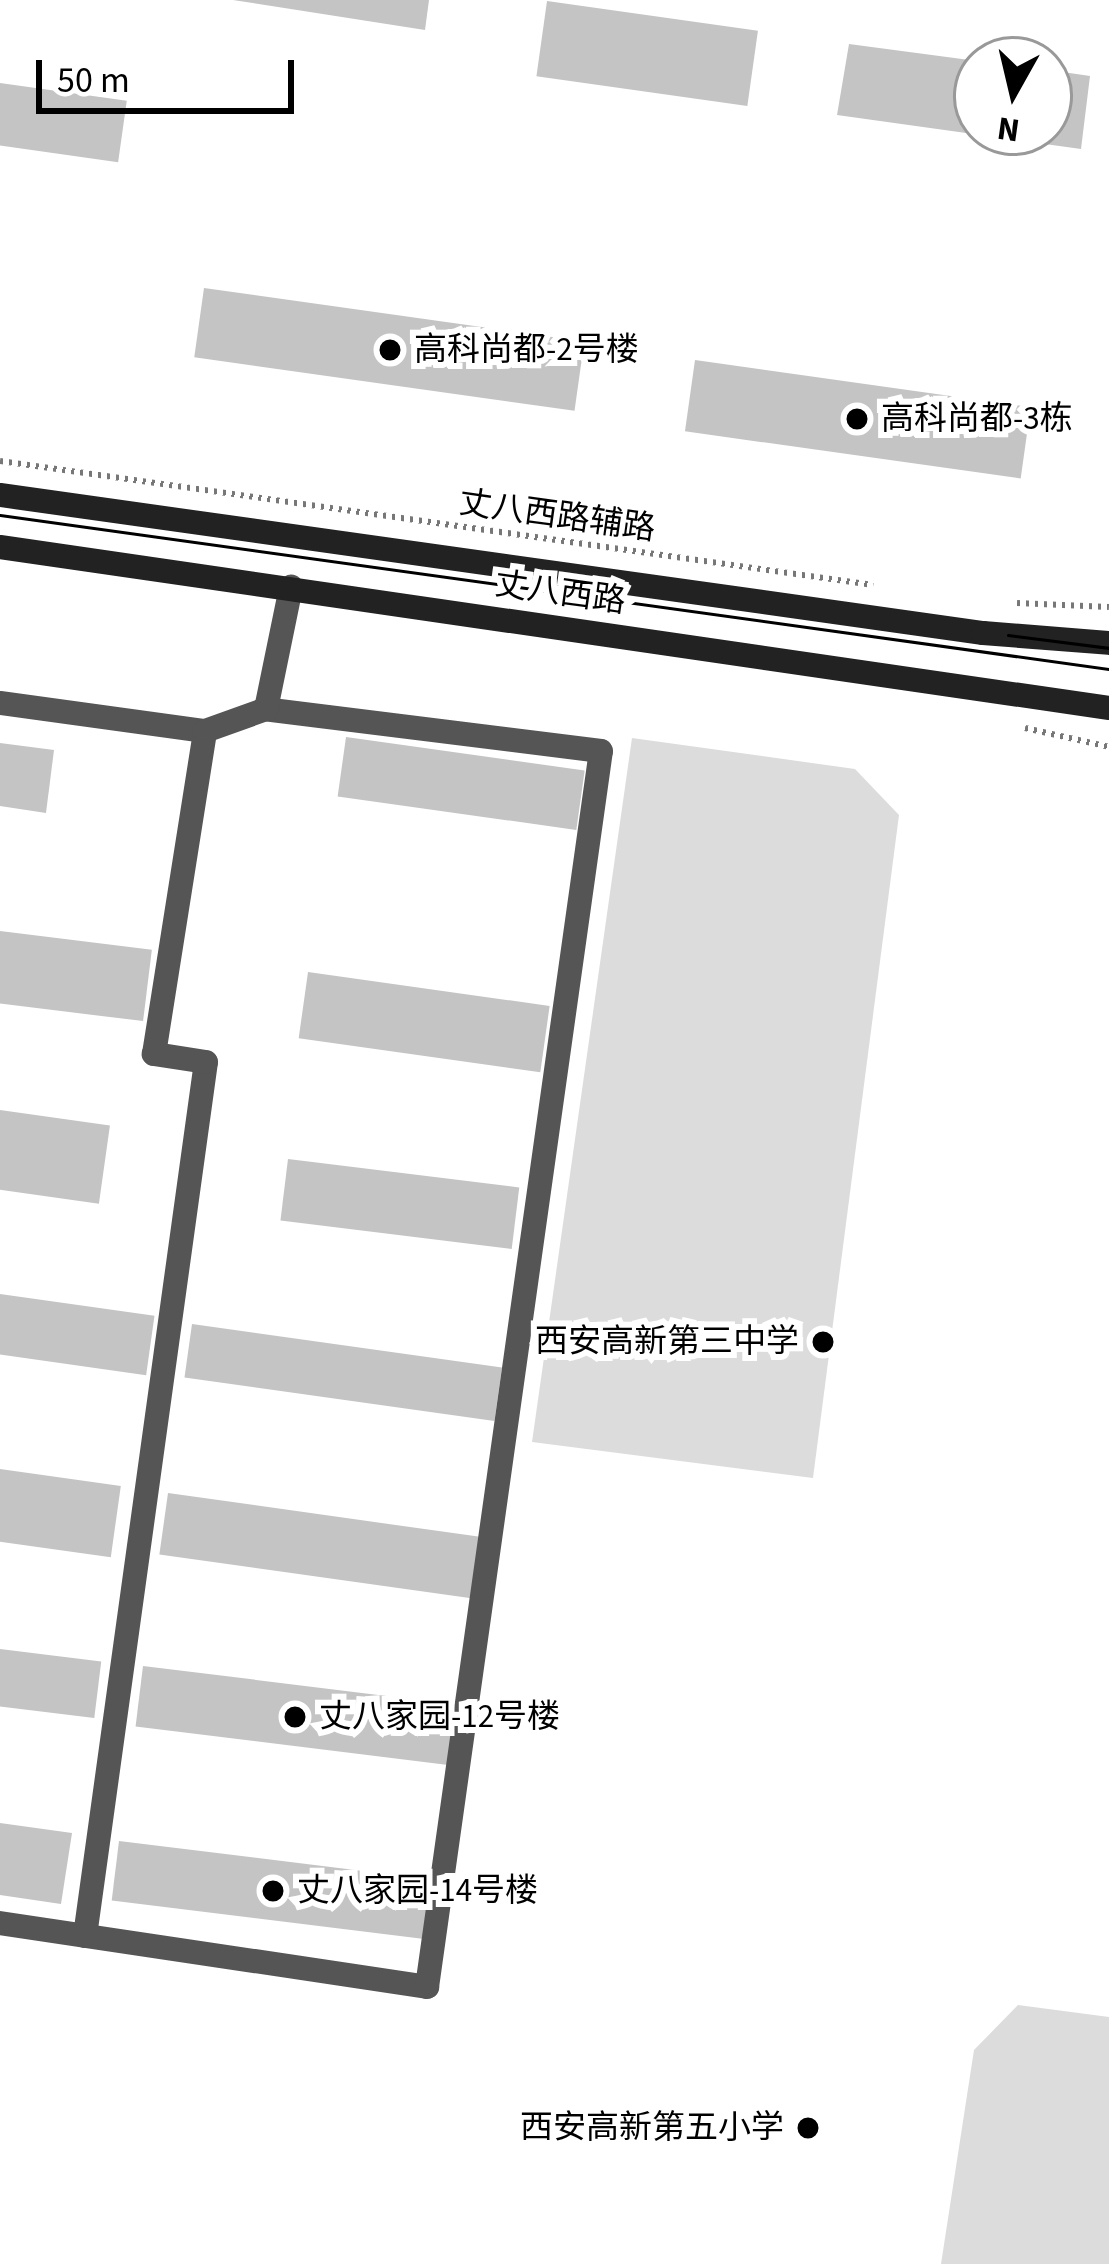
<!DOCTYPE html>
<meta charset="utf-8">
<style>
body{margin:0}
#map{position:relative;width:1109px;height:2264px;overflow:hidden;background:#fff;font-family:"Source Sans 3","Noto Sans SC",sans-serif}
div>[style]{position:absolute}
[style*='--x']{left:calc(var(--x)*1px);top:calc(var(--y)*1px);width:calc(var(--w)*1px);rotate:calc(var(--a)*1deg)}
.green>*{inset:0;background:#dcdcdc}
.building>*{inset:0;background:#c4c4c4;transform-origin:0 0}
.path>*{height:6px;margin-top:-3px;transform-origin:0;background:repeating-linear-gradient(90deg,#777 0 3px,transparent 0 9px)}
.street>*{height:24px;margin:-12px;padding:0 12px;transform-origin:12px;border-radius:12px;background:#555}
.secondary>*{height:24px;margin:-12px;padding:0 12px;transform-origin:12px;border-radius:12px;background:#222}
.tram>*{height:3px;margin:-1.5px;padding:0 1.5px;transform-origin:1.5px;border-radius:1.5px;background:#000}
.dots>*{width:33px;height:33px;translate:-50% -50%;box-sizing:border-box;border:6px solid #fff;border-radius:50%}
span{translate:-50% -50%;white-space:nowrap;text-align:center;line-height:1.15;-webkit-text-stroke:12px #fff;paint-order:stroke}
.poi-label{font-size:33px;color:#000}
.left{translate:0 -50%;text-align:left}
.right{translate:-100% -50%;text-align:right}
.street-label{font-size:33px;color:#000}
.north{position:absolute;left:953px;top:36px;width:120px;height:120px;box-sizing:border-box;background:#fff;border:3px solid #999;border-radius:50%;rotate:188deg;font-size:33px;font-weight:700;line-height:48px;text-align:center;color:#000}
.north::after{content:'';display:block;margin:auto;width:42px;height:54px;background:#000;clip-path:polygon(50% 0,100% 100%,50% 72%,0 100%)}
.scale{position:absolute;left:36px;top:60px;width:258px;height:54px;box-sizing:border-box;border:6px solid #000;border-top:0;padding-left:15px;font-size:36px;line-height:42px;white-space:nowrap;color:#000;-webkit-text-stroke:9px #fff;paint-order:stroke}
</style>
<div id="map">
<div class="green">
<div style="clip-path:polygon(632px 738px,855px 769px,899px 815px,813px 1478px,532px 1442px)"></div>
<div style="clip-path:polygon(1018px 2005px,1109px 2017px,1109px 2264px,941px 2264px,974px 2050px)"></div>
</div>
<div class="building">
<div style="clip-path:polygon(233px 0,429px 0,425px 30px)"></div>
<div style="left:547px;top:1px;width:213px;height:76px;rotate:8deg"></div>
<div style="clip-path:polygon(849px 44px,977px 61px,977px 132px,1049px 132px,1049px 70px,1090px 76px,1081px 149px,837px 115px)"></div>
<div style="left:0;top:83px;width:128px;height:62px;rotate:8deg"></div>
<div style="left:204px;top:288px;width:384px;height:70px;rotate:8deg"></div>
<div style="left:695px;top:360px;width:339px;height:72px;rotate:8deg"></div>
<div style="left:346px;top:737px;width:241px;height:60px;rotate:8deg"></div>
<div style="clip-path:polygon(0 743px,54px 750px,46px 813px,0 806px)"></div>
<div style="left:0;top:931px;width:153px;height:72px;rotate:7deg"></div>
<div style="left:308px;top:972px;width:244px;height:67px;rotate:8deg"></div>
<div style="left:0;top:1110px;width:111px;height:79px;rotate:8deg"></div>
<div style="left:288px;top:1159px;width:233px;height:62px;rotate:7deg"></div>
<div style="left:0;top:1294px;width:156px;height:60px;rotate:8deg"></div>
<div style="left:192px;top:1324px;width:313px;height:54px;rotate:8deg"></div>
<div style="left:0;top:1469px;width:122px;height:72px;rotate:8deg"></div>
<div style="left:168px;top:1493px;width:315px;height:62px;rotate:8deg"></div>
<div style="left:0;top:1649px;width:102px;height:57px;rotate:7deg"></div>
<div style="left:143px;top:1666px;width:315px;height:61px;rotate:7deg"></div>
<div style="clip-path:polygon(0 1823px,72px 1833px,61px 1904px,0 1895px)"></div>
<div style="left:119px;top:1841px;width:319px;height:60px;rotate:7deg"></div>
</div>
<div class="path">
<div style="--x:0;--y:461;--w:882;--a:8.08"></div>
<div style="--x:1017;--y:603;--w:92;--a:2.5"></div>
<div style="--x:1025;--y:728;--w:86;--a:12.7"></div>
</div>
<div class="street">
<div style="--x:0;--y:703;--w:207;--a:7.8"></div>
<div style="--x:0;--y:1923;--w:432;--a:8.5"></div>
<div style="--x:427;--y:1987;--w:1248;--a:-81.99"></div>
<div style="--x:601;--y:751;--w:338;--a:-172.9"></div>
<div style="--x:85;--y:1936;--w:882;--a:-82.12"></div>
<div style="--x:206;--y:1062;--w:53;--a:-171.3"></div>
<div style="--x:154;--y:1054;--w:327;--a:-81"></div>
<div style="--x:205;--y:731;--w:65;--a:-19.8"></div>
<div style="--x:266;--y:709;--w:125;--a:-78.4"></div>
</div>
<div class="secondary">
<div style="--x:0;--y:495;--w:993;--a:7.99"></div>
<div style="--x:983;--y:633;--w:126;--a:4.5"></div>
<div style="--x:0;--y:547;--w:1121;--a:8.26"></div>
</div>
<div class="tram">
<div style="--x:0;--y:515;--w:1120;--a:7.91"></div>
<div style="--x:1008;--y:635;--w:102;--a:7.3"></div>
</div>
<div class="dots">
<div style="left:390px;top:350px;background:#000"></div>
<div style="left:857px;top:419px;background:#000"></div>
<div style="left:823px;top:1342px;background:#000"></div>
<div style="left:295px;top:1717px;background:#000"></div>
<div style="left:273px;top:1891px;background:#000"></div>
<div style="left:808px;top:2128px;background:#000"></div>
</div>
<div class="poi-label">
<span class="left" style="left:414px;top:350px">高科尚都-2号楼</span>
<span class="left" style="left:881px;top:419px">高科尚都-3栋</span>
<span class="right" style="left:799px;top:1342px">西安高新第三中学</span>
<span class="left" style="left:319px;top:1717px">丈八家园-12号楼</span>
<span class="left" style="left:297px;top:1891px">丈八家园-14号楼</span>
<span class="right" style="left:784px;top:2128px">西安高新第五小学</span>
</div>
<div class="street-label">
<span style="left:557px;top:516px;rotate:8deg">丈八西路辅路</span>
<span style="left:560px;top:593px;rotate:8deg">丈八西路</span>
</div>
<div class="north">N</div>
<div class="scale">50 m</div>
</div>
